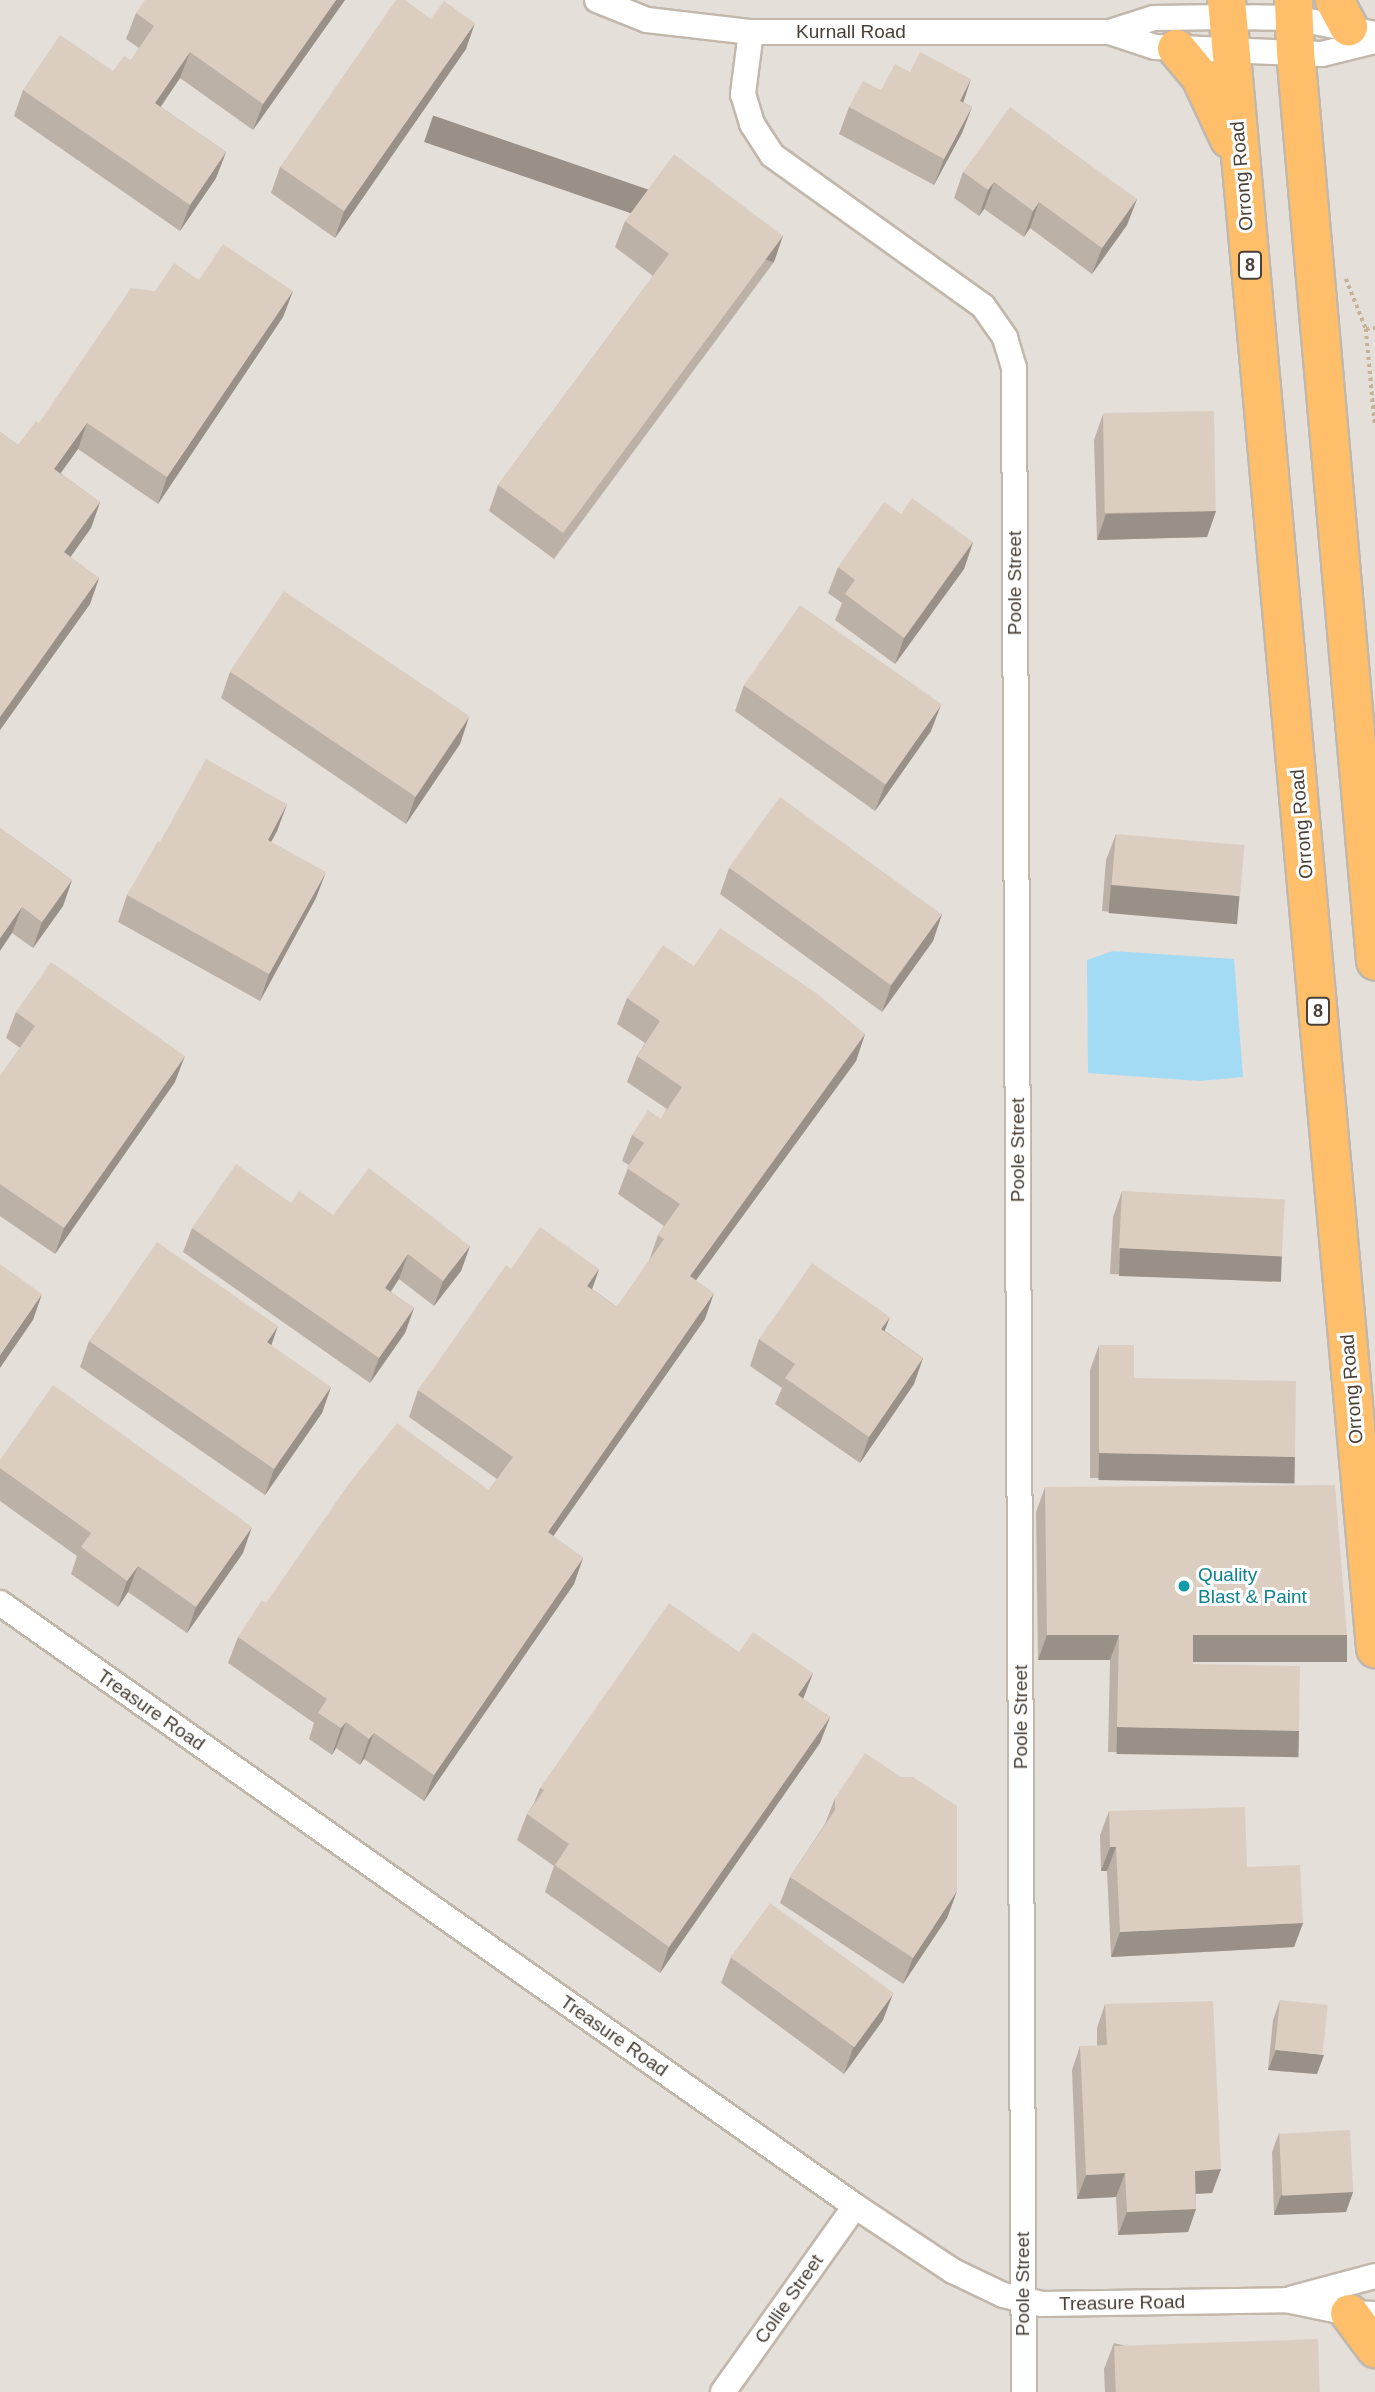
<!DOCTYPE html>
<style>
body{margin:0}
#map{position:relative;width:1375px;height:2392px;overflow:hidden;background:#f5f0e9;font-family:Arial,sans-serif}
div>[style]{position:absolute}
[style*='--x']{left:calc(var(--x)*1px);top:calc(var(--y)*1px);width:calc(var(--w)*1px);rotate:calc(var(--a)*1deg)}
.industrial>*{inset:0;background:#e5dfda;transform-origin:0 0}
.water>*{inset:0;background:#a3dbf5}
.path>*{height:3.5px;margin-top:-1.75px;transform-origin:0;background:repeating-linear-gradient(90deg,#c4b29b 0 3.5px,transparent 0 7px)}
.roads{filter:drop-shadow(2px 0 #c2b7ab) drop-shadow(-2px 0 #c2b7ab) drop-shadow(0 2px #c2b7ab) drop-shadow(0 -2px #c2b7ab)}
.minor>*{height:24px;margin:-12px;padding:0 12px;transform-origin:12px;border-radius:12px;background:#fff}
.highway>*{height:37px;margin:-18.5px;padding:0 18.5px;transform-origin:18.5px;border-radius:18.5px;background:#ffbf6a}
.wall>*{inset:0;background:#bcb1a6}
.shaded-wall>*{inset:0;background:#999087;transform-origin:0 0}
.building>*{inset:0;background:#dbcec1;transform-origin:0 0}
.dots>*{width:19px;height:19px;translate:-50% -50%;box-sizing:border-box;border:4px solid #fff;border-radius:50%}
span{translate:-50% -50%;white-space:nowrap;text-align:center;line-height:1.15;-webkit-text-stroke:6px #fff;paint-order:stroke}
.shield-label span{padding:2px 5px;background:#fff;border:2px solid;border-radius:5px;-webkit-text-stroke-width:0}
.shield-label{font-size:18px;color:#4a4037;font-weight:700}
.street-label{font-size:19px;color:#4a4037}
.culture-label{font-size:19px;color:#0d838f}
.left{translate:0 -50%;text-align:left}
</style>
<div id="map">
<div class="industrial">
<div style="left:0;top:0;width:1375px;height:2392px"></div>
</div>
<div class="water">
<div style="clip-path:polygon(1113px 951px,1234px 959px,1243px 1077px,1200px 1081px,1088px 1073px,1087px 960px)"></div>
</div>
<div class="path">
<div style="--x:1346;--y:279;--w:54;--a:68.2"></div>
<div style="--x:1366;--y:329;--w:97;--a:84.7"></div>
<div style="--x:1366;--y:329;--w:9;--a:-6"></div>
</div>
<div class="roads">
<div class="minor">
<div style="--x:597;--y:0;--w:54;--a:21.8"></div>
<div style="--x:647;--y:20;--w:105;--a:6.6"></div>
<div style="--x:751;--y:32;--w:359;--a:0"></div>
<div style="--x:1110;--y:32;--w:46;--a:-17.7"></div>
<div style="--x:1154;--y:18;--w:73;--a:-0.8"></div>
<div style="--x:1227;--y:17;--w:67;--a:0.9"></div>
<div style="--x:1294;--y:18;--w:83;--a:11.2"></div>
<div style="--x:751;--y:32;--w:63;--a:97.4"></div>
<div style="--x:743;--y:94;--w:31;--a:73"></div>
<div style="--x:752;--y:124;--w:37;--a:57"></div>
<div style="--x:772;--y:155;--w:259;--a:35.6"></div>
<div style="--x:983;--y:306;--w:39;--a:55"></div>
<div style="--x:1005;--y:338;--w:31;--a:73"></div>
<div style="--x:1014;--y:368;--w:2024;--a:89.72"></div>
<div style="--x:1110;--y:32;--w:47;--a:18.4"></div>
<div style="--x:1155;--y:47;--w:167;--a:2.4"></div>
<div style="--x:1322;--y:54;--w:55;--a:-13.8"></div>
<div style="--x:0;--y:1603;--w:1046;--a:35.19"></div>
<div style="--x:855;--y:2206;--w:118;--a:33.6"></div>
<div style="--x:953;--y:2271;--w:55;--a:25.6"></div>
<div style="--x:1003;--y:2295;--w:39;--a:13"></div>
<div style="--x:1041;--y:2304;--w:245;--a:-0.9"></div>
<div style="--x:1286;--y:2300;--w:64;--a:11.7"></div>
<div style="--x:1349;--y:2313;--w:26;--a:2"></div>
<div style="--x:1293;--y:2298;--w:85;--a:-15"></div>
<div style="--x:723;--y:2392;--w:228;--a:-54.6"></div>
</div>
<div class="highway">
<div style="--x:1226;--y:0;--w:1655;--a:84.83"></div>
<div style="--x:1293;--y:0;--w:51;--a:87.8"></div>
<div style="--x:1295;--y:51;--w:913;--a:84.97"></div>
<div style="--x:1334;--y:0;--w:30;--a:62"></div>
<div style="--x:1176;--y:48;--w:38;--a:50"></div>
<div style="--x:1200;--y:77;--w:68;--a:64.9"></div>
<div style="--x:1349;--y:2313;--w:44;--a:53.4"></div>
</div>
</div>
<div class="wall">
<div style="clip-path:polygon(345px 0,253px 130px,180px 78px,161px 107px,226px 152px,216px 178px,180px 231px,14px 116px,23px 90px,113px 71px,131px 60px,139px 48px,126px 39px,136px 13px)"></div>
<div style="clip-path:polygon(466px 49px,335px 238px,271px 193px,280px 167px)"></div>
<div style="clip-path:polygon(910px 72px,971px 79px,963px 102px,972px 107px,962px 133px,934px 185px,839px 134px,849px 107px,881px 90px)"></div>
<div style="clip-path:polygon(963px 172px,1137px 199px,1127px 225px,1092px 274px,1030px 228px,1024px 237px,984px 209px,979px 216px,954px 198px)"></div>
<div style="clip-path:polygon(625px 221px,774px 262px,554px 559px,489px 511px,498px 485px,653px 276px,615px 247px)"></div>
<div style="clip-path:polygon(199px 280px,293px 291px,283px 317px,158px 504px,78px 449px,60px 473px,100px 502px,91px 528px,70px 557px,99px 578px,90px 604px,0 730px,0 432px,18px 445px,39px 423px,155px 291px)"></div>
<div style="clip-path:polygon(1103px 414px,1216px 511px,1207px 537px,1097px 540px,1094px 440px)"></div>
<div style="clip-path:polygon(901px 514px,973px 542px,964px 569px,895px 664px,835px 620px,842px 603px,828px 593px,838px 567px)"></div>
<div style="clip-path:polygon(230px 672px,469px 717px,460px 744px,406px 824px,221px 698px)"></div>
<div style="clip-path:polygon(744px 685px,931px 731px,875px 811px,735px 711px)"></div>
<div style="clip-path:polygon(287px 804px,277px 831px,271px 842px,316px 898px,260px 1001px,118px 922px,127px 895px,160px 842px)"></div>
<div style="clip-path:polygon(0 828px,72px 880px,63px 906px,33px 948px,12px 933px)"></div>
<div style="clip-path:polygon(1116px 834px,1239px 897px,1230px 923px,1102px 911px,1106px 860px)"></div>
<div style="clip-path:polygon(729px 868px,942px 914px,933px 941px,882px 1012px,720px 894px)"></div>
<div style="clip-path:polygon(694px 966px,865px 1034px,856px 1061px,696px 1280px,705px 1319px,553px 1536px,583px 1558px,574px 1584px,424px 1801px,364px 1759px,360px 1765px,336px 1748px,332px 1755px,309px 1739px,314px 1723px,228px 1663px,238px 1637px,266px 1603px,489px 1490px,497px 1479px,409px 1417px,418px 1390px,511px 1269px,599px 1269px,592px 1289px,617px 1307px,649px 1261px,658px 1235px,664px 1226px,618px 1194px,629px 1165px,622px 1161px,632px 1135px,661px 1119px,667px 1109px,627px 1082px,637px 1056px,645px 1043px,617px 1024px,627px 998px)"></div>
<div style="clip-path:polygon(16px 1012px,175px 1082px,55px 1254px,0 1216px,0 1076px,20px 1048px,6px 1038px)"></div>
<div style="clip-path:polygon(1122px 1191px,1273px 1282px,1110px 1274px,1113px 1217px)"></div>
<div style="clip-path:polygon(291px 1203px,333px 1215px,470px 1246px,461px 1271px,434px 1306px,399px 1279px,391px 1292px,414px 1308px,405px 1333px,370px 1383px,183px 1252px,192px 1228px)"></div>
<div style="clip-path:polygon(885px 1331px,923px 1358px,914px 1384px,860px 1463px,775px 1404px,782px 1388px,750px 1366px,759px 1339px)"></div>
<div style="clip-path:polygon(89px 1341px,331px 1387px,322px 1413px,265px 1495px,80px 1367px)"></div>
<div style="clip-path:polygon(1099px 1345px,1134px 1378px,1286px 1481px,1090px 1478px,1090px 1370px)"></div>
<div style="clip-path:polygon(0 1460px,243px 1553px,187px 1633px,128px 1592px,118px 1607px,71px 1574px,77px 1556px,0 1501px)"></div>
<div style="clip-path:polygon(1045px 1487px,1338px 1660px,1193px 1660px,1193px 1664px,1299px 1731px,1290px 1756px,1108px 1752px,1110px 1660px,1038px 1660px,1036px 1512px)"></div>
<div style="clip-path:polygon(739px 1652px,813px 1673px,803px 1699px,830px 1717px,820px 1743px,660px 1973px,545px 1892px,554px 1866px,517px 1840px,527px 1814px,534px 1803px,540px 1788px)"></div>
<div style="clip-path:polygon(901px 1777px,957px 1891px,947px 1918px,903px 1984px,780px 1903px,790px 1877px,825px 1824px,835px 1798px)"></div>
<div style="clip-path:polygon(1109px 1811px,1247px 1867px,1303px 1923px,1294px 1947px,1111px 1957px,1107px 1871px,1101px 1871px,1100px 1835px)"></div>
<div style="clip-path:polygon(731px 1957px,883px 2020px,844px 2074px,721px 1983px)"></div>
<div style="clip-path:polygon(1280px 2000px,1317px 2074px,1268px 2070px,1273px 2020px)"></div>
<div style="clip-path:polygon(1105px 2004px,1221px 2169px,1212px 2193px,1196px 2194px,1196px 2209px,1188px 2232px,1118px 2235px,1116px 2197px,1077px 2199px,1072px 2070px,1080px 2046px,1097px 2046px,1097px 2028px)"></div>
<div style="clip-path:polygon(1279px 2133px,1353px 2192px,1346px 2212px,1274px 2215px,1272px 2152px)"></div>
<div style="clip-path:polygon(1114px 2343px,1320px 2392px,1105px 2392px,1104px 2369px)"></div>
</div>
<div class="shaded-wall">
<div style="clip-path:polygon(336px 0,345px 0,253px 130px,263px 104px)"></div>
<div style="clip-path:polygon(475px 23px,466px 49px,335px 238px,344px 211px)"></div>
<div style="clip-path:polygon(190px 52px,180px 78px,145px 129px,155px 103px)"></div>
<div style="clip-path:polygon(971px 79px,962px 106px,960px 101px)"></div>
<div style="clip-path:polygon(972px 107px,962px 133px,934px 185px,944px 159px)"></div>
<div style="clip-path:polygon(226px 152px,216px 178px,180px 231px,190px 205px)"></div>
<div style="clip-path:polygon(994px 182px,984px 209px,979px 216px,988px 190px)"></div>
<div style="clip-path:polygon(1137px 199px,1127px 225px,1092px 274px,1102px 248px)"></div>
<div style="clip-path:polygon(1039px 202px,1030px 228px,1024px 237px,1033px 211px)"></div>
<div style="left:783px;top:236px;width:28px;height:370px;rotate:109deg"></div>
<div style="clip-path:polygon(293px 291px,283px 317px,158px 504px,167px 477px)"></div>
<div style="clip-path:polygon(87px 423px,78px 449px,45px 495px,54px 469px)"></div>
<div style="clip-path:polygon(100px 502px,91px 528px,55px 579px,64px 552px)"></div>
<div style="clip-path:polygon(1216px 511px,1207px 537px,1097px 540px,1106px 514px)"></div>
<div style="clip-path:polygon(973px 542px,964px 569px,895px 664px,904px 638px)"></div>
<div style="clip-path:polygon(99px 578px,90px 604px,0 730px,0 717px)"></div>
<div style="clip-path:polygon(941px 705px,931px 731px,875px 811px,885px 785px)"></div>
<div style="clip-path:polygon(469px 717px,460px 744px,406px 824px,415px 798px)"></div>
<div style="clip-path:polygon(287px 804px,277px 831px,258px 866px,268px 840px)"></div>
<div style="clip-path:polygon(326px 872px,316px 898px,260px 1001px,269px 974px)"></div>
<div style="clip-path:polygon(72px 880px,63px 906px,33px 948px,42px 922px)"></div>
<div style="left:1111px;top:885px;width:129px;height:28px;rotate:5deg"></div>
<div style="clip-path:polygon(22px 907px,12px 933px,0 951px,0 938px)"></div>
<div style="clip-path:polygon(942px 914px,933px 941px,882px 1012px,891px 986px)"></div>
<div style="clip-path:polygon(865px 1034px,856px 1061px,680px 1302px,690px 1276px)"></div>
<div style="clip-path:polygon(185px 1056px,175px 1082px,55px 1254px,64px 1228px)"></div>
<div style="clip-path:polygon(470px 1246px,461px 1271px,434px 1306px,443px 1281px)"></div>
<div style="left:1120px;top:1248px;width:162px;height:28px;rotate:2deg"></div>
<div style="clip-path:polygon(408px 1254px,399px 1279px,376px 1312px,385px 1288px)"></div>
<div style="clip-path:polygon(599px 1269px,590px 1295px,587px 1286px)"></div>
<div style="clip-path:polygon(714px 1293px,705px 1319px,538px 1558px,548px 1532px)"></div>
<div style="clip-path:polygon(42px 1294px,33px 1320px,0 1368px,0 1355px)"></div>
<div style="clip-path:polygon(414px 1308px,405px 1333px,370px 1383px,379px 1358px)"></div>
<div style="clip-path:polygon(890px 1317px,880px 1343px,881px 1329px)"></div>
<div style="clip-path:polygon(278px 1326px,269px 1352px,267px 1342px)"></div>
<div style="clip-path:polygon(923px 1358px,914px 1384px,860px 1463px,869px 1437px)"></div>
<div style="clip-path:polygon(331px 1387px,322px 1413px,265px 1495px,274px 1469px)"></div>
<div style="left:1099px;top:1453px;width:196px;height:27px;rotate:1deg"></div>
<div style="clip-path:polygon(252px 1527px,243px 1553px,187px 1633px,196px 1607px)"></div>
<div style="clip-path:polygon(583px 1558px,574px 1584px,424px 1801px,434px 1775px)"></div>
<div style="clip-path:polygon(138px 1566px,128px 1592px,118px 1607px,127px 1581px)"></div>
<div style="clip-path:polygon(1047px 1635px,1119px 1635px,1110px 1660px,1038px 1660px)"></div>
<div style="left:1193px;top:1635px;width:154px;height:27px"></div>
<div style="clip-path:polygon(813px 1673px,803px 1699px,798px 1695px)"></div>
<div style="clip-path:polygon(830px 1717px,820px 1743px,660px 1973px,669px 1947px)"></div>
<div style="clip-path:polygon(346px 1722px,336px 1748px,332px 1755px,341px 1728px)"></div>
<div style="left:1117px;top:1727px;width:182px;height:27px;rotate:1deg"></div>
<div style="clip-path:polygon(374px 1733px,364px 1759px,360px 1765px,369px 1739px)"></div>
<div style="clip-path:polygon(1110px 1847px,1116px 1847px,1107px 1871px,1101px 1871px)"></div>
<div style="clip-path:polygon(957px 1891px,947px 1918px,903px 1984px,913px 1958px)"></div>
<div style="clip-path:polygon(1303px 1923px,1294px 1947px,1111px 1957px,1120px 1932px)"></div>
<div style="clip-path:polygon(893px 1994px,883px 2020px,844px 2074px,853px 2048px)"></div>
<div style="clip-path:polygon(1276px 2050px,1324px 2055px,1317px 2074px,1268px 2070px)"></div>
<div style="clip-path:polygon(1221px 2169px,1212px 2193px,1186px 2194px,1195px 2171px)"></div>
<div style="clip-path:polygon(1125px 2173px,1116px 2197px,1077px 2199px,1086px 2175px)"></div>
<div style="clip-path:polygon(1353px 2192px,1346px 2212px,1274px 2215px,1281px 2195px)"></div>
<div style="clip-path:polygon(1196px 2209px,1188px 2232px,1118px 2235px,1127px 2212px)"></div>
</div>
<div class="building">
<div style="clip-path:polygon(145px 0,336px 0,263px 104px,190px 52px,155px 103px,226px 152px,190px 205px,23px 90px,60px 35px,113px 71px,124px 56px,131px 60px,154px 26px,136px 13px)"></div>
<div style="clip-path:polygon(396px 0,405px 0,431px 19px,444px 1px,475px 23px,344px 211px,280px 167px)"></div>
<div style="clip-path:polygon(920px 52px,971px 79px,960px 101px,972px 107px,944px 159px,849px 107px,863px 81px,881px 90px,895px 64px,910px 72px)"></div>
<div style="clip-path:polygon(1010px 107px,1137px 199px,1102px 248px,1039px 202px,1033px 211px,994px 182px,988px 190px,963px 172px)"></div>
<div style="clip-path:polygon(674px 154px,783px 236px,563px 533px,498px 485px,669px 254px,625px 221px)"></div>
<div style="clip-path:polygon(223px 244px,293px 291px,167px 477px,87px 423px,54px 469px,100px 502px,64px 552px,99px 578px,0 717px,0 432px,18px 445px,36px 421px,39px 423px,131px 288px,155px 291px,174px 263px,199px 280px)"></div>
<div style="left:1214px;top:411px;width:100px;height:111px;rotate:89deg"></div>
<div style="clip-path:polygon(912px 498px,973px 542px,904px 638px,845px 594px,855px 580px,838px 567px,884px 502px,901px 514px)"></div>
<div style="left:284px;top:591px;width:224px;height:97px;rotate:34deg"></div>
<div style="left:800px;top:605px;width:173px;height:98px;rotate:35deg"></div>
<div style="clip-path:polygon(206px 759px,287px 804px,268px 840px,326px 872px,269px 974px,127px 895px,158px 841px,160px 842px)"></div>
<div style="left:780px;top:797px;width:200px;height:87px;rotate:36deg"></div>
<div style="clip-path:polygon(0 828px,72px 880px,42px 922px,22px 907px,0 938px)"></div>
<div style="left:1116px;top:834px;width:129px;height:51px;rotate:5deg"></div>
<div style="clip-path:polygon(720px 928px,819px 995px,865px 1034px,690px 1276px,714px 1293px,548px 1532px,583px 1558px,434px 1775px,374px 1733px,369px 1739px,346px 1722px,341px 1728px,318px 1713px,327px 1699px,238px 1637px,262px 1600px,266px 1603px,348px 1485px,397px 1423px,489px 1490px,513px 1457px,418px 1390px,506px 1265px,511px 1269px,540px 1227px,599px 1269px,587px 1286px,617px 1307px,664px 1239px,658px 1235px,680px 1204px,627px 1168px,644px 1143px,632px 1135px,648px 1110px,661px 1119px,682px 1087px,637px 1056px,660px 1021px,627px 998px,663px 945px,694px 966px)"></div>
<div style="clip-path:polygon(51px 962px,185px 1056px,64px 1228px,0 1184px,0 1076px,35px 1026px,16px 1012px)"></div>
<div style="clip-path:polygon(236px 1164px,291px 1203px,299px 1191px,333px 1215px,369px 1168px,470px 1246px,443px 1281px,408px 1254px,385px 1288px,414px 1308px,379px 1358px,192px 1228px)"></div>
<div style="left:1122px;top:1191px;width:163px;height:57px;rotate:3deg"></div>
<div style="clip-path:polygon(157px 1242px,278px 1326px,267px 1342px,331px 1387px,274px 1469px,89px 1341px)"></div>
<div style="clip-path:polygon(812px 1263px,890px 1317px,881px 1329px,923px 1358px,869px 1437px,785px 1378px,795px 1364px,759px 1339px)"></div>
<div style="clip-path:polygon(0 1264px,42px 1294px,0 1355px)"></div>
<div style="clip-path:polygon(1099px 1345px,1134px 1345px,1134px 1378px,1296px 1381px,1295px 1457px,1099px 1453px)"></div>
<div style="clip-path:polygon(53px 1385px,252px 1527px,196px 1607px,138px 1566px,127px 1581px,81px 1547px,91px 1533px,0 1468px,0 1460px)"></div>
<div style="clip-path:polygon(1335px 1485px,1347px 1635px,1193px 1635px,1193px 1664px,1300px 1666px,1299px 1731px,1117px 1727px,1119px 1635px,1047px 1635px,1045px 1487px)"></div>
<div style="clip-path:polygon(669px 1603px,739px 1652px,753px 1632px,813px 1673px,798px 1695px,830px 1717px,669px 1947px,555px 1865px,569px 1844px,527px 1814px,544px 1790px,540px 1788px)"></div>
<div style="clip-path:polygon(865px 1753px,901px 1777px,913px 1777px,957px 1806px,957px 1891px,913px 1958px,790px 1877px,835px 1810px,835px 1798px)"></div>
<div style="clip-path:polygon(1245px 1807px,1247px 1867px,1300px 1865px,1303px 1923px,1120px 1932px,1116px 1847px,1110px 1847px,1109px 1811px)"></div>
<div style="left:770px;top:1903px;width:153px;height:67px;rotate:36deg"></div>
<div style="left:1280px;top:2000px;width:48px;height:50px;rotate:6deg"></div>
<div style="clip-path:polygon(1213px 2001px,1221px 2169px,1195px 2171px,1196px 2209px,1127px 2212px,1125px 2173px,1086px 2175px,1080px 2046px,1107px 2045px,1105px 2004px)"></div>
<div style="left:1350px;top:2130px;width:62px;height:71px;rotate:87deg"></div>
<div style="left:1318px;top:2339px;width:53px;height:204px;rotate:88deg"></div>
</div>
<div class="dots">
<div style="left:1184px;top:1586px;background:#0f9aa8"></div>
</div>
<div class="shield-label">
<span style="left:1250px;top:265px">8</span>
<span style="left:1318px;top:1011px">8</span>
</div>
<div class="street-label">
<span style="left:851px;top:32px">Kurnall Road</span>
<span style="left:1242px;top:176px;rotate:-95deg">Orrong Road</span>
<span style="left:1015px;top:583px;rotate:-90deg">Poole Street</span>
<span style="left:1302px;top:824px;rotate:-95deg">Orrong Road</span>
<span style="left:1018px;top:1150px;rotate:-90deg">Poole Street</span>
<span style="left:1352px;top:1389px;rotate:-95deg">Orrong Road</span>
<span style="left:151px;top:1710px;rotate:35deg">Treasure Road</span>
<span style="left:1021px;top:1717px;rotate:-90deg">Poole Street</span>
<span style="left:614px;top:2036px;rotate:35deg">Treasure Road</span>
<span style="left:1023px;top:2284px;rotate:-90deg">Poole Street</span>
<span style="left:789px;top:2299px;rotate:-55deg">Collie Street</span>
<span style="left:1122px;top:2303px;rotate:-1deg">Treasure Road</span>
</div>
<div class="culture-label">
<span class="left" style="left:1198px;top:1586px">Quality<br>Blast &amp; Paint</span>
</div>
</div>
